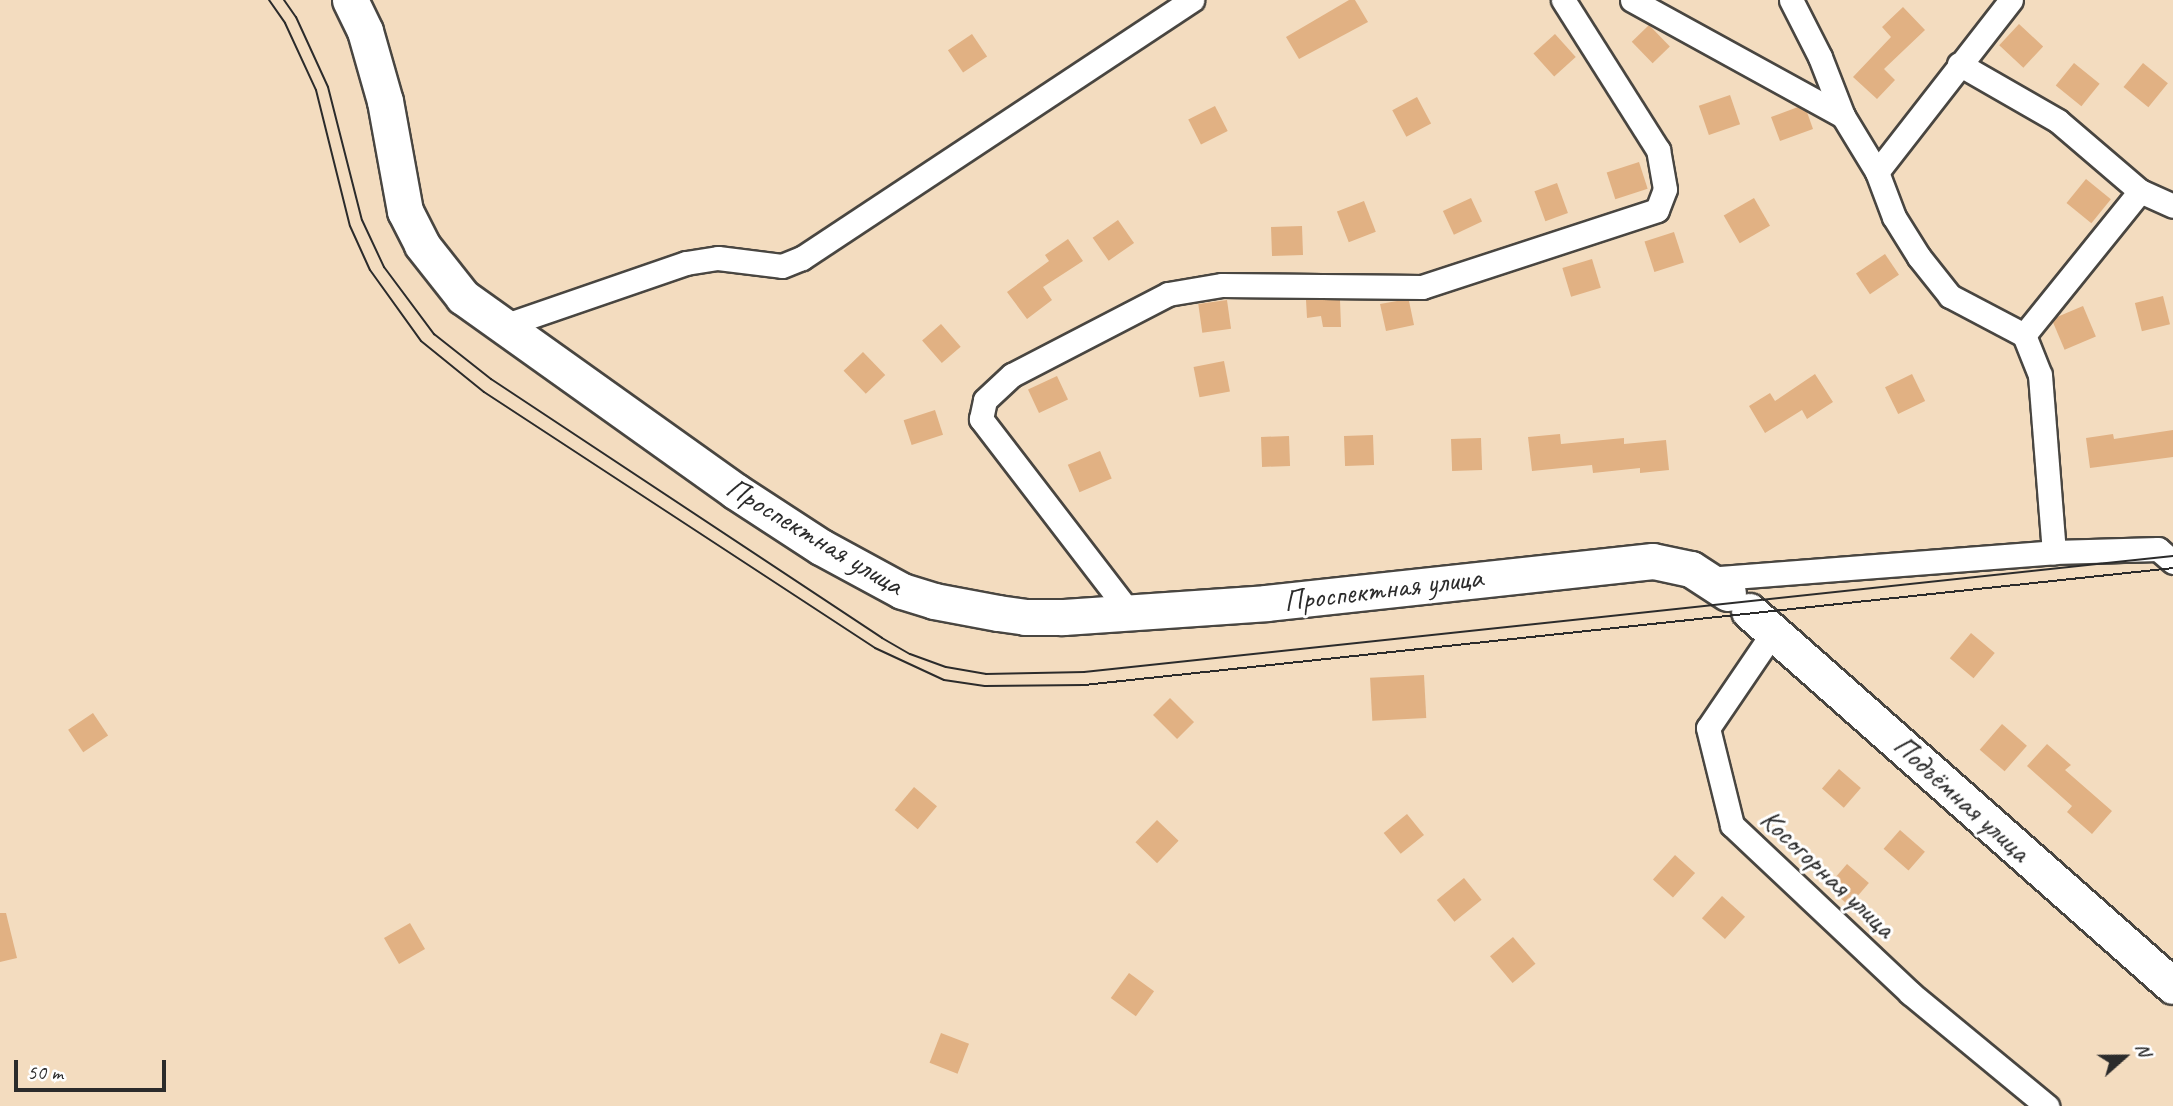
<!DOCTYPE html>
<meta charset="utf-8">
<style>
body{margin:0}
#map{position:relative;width:2173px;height:1106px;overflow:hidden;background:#f3dcbf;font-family:Caveat,sans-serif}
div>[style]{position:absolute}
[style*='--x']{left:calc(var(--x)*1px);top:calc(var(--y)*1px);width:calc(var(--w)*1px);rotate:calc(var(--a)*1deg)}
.building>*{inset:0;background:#e1b183;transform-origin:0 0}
.roads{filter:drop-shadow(2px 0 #494641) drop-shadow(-2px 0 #494641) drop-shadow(0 2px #494641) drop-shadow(0 -2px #494641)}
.minor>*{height:23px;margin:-11.5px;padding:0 11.5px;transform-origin:11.5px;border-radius:11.5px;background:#fff}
.primary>*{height:35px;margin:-17.5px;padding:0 17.5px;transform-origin:17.5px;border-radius:17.5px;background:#fff}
.tram>*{height:2px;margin:-1px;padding:0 1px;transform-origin:1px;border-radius:1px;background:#2b2b2b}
span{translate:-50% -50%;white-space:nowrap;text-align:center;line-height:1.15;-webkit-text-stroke:6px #fff;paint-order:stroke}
.street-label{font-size:30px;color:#2b2b2b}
.north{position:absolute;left:2089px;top:1022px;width:70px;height:70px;-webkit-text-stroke:5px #fff;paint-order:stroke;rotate:69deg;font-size:19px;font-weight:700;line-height:28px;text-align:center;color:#2b2b2b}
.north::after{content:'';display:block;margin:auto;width:24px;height:32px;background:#2b2b2b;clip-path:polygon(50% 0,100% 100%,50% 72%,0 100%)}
.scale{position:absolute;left:14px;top:1060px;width:152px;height:32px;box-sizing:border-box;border:4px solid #2b2b2b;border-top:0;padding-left:9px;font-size:21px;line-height:24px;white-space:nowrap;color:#2b2b2b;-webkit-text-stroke:5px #fff;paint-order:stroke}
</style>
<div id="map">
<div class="building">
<div style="clip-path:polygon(1349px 0,1355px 0,1368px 22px,1299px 59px,1286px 37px)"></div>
<div style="clip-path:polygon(1903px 7px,1925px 30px,1884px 69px,1895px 80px,1877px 99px,1853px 77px,1891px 37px,1882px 27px)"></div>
<div style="left:2019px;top:24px;width:33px;height:29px;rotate:43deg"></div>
<div style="left:1649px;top:25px;width:30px;height:24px;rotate:46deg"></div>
<div style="left:972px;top:34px;width:27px;height:29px;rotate:56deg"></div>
<div style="left:1555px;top:34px;width:31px;height:29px;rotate:48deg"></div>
<div style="left:2074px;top:63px;width:33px;height:29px;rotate:39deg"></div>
<div style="left:2143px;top:63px;width:32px;height:31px;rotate:39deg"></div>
<div style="left:1730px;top:95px;width:31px;height:33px;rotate:71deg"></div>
<div style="left:1417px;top:97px;width:30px;height:28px;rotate:62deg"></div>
<div style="left:1215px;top:106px;width:28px;height:30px;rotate:63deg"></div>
<div style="clip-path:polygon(1798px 107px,1807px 112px,1813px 129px,1780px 141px,1771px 117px)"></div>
<div style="left:1639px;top:162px;width:28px;height:34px;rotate:72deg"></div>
<div style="left:2086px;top:179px;width:32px;height:31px;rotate:39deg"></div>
<div style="left:1557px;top:183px;width:32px;height:24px;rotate:70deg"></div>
<div style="left:1471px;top:198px;width:26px;height:31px;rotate:65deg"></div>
<div style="left:1754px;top:198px;width:32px;height:35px;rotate:60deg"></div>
<div style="left:1364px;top:201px;width:33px;height:29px;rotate:69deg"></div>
<div style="left:1118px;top:220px;width:28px;height:31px;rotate:55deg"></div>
<div style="left:1302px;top:226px;width:29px;height:31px;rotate:88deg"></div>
<div style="left:1674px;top:232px;width:32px;height:31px;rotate:72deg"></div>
<div style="clip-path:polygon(1068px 239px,1083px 261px,1043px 287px,1052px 300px,1027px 319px,1007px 292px,1049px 261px,1045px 255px)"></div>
<div style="left:1885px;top:254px;width:25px;height:35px;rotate:56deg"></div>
<div style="left:1592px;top:259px;width:30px;height:31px;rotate:73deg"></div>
<div style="left:2163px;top:296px;width:29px;height:29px;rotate:76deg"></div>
<div style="left:1227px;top:300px;width:29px;height:29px;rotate:82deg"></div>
<div style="clip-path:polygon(1306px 300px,1340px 300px,1341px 327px,1323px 327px,1321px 316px,1307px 318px)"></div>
<div style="clip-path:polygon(1397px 301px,1409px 301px,1414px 325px,1386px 331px,1380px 304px)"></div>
<div style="left:2083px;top:306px;width:33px;height:34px;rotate:67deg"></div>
<div style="left:941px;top:324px;width:30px;height:25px;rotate:49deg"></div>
<div style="left:863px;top:352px;width:32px;height:27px;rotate:46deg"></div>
<div style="left:1224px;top:361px;width:31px;height:31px;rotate:79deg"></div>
<div style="clip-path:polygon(1815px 374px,1833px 402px,1807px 419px,1802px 410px,1765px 433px,1749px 406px,1770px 393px,1775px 401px)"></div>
<div style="left:1912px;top:374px;width:30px;height:30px;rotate:64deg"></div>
<div style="left:1057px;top:376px;width:26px;height:32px;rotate:65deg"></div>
<div style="left:935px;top:410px;width:26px;height:33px;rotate:72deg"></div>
<div style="clip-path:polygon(2173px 430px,2173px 457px,2090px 468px,2086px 438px,2113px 434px,2114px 439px)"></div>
<div style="clip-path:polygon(1560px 434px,1561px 444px,1624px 438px,1624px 444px,1666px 440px,1669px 470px,1640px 473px,1640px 468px,1593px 473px,1592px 465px,1532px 471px,1528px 437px)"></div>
<div style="left:1373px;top:435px;width:30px;height:29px;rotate:88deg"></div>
<div style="left:1289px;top:436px;width:30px;height:28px;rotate:88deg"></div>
<div style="left:1481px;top:438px;width:32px;height:30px;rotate:88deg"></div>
<div style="left:1100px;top:451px;width:30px;height:35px;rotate:67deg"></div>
<div style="left:1971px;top:633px;width:31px;height:33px;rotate:40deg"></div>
<div style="left:1424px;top:675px;width:43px;height:54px;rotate:87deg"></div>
<div style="left:1170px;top:698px;width:34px;height:24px;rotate:45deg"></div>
<div style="left:93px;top:713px;width:27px;height:30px;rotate:56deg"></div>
<div style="left:2002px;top:724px;width:33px;height:34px;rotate:41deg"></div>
<div style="clip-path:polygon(2047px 744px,2071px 765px,2065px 770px,2112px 811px,2092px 834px,2067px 812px,2072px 806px,2027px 766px)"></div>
<div style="left:1839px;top:769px;width:29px;height:26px;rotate:41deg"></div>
<div style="left:914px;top:787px;width:30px;height:30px;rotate:40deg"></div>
<div style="left:1407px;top:814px;width:27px;height:30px;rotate:51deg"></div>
<div style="left:1157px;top:820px;width:30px;height:31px;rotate:44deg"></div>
<div style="left:1900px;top:830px;width:33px;height:25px;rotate:41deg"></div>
<div style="left:1675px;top:855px;width:27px;height:33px;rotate:42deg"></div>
<div style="left:1847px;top:864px;width:29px;height:30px;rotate:41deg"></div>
<div style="left:1464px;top:878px;width:28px;height:35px;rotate:51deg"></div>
<div style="left:1722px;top:896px;width:31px;height:30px;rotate:42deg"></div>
<div style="clip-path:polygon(0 913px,6px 913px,17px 958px,0 962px)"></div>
<div style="left:410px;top:923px;width:30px;height:30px;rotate:60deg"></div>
<div style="left:1513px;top:937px;width:35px;height:30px;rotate:50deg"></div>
<div style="left:1129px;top:973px;width:31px;height:31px;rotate:36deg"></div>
<div style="left:941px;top:1033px;width:30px;height:32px;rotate:21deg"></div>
</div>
<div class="roads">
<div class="minor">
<div style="--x:1632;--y:0;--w:241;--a:28.8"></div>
<div style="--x:1843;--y:116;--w:66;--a:58.7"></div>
<div style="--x:1877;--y:172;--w:48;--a:69.3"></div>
<div style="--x:1894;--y:217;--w:47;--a:58"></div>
<div style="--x:1919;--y:257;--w:50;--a:51.5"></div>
<div style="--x:1950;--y:296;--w:84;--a:27.8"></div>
<div style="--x:1791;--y:0;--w:64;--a:63"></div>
<div style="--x:1820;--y:57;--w:63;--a:68.7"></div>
<div style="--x:1959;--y:64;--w:114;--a:29.9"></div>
<div style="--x:2058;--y:121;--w:108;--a:40.5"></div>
<div style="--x:1877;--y:172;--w:218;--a:-52.1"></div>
<div style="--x:506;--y:325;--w:190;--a:-19"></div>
<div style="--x:686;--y:263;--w:32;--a:-9"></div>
<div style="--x:718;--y:258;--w:64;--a:7.1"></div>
<div style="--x:782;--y:266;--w:22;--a:-22"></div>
<div style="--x:802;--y:258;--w:468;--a:-33.5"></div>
<div style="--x:2024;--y:335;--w:185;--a:-51.1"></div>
<div style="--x:2140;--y:191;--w:36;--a:24"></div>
<div style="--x:2024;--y:335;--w:43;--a:68.2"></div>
<div style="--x:2040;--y:375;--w:178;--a:85.5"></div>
<div style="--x:1707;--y:579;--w:348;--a:-4.4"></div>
<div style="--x:2054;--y:552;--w:104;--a:-1.7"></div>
<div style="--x:2158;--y:549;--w:20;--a:41"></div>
<div style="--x:1130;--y:613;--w:245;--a:-127.5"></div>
<div style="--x:981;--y:419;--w:19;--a:-78"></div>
<div style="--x:985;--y:400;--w:37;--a:-43"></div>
<div style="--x:1012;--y:375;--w:176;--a:-27.4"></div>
<div style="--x:1168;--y:294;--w:55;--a:-9.5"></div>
<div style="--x:1222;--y:285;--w:200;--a:0.6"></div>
<div style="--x:1422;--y:287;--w:247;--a:-18.1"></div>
<div style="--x:1657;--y:210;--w:22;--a:-69"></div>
<div style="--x:1665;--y:189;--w:40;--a:-100"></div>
<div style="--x:1658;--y:150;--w:178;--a:-122.3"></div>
<div style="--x:1774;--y:631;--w:117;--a:124.2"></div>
<div style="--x:1708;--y:728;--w:100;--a:76.1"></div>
<div style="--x:1732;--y:825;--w:245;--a:43.3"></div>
<div style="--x:1910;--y:993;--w:178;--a:39.5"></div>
</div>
<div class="primary">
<div style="--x:350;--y:0;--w:34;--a:64"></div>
<div style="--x:365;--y:31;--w:73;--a:74.1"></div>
<div style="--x:385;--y:101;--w:112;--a:79.7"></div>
<div style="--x:405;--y:211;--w:38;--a:63"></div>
<div style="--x:422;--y:245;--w:66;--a:51.7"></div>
<div style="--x:463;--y:297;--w:334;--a:35.5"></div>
<div style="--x:735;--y:491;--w:103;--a:33.1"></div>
<div style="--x:821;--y:547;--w:92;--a:28.5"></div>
<div style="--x:902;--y:591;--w:34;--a:17"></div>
<div style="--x:934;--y:601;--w:65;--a:10.6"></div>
<div style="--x:998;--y:613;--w:27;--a:8"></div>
<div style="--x:1025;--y:617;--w:38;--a:0"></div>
<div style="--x:1063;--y:617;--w:203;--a:-3.9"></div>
<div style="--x:1266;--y:603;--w:389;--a:-6.2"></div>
<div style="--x:1653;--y:561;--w:39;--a:12"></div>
<div style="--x:1691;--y:569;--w:44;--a:33"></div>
<div style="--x:1749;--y:611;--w:566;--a:41.49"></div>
</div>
</div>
<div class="tram">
<div style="--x:269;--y:0;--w:28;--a:55"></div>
<div style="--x:285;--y:23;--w:74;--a:65.2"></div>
<div style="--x:316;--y:90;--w:140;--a:76"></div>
<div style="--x:350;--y:226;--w:48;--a:65.6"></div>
<div style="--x:370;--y:270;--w:87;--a:54.3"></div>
<div style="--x:421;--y:341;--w:81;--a:39"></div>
<div style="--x:484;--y:392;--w:467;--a:33.2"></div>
<div style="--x:875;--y:648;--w:76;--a:24.9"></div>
<div style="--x:944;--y:680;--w:41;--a:8.3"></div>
<div style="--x:985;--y:686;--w:99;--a:-0.6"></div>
<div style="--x:1084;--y:685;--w:1095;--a:-6.13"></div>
<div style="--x:284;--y:0;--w:21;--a:55"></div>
<div style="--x:296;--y:17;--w:77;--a:65.4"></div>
<div style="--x:328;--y:87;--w:137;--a:75.7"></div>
<div style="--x:362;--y:220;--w:52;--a:64.9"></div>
<div style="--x:384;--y:267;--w:84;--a:53.3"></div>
<div style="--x:434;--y:334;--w:73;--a:38.3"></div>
<div style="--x:491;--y:379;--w:469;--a:33.5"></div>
<div style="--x:882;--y:638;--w:32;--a:30"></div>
<div style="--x:910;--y:654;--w:38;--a:20"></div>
<div style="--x:946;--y:667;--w:41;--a:9.9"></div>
<div style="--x:986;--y:674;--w:98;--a:-1.2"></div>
<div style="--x:1084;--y:672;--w:1095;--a:-6.08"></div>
</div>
<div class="street-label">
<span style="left:815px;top:536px;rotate:31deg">Проспектная улица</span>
<span style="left:1383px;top:589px;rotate:-7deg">Проспектная улица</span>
<span style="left:1962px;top:798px;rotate:42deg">Подъёмная улица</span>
<span style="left:1828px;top:873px;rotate:43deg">Косогорная улица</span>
</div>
<div class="north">N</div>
<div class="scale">50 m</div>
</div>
